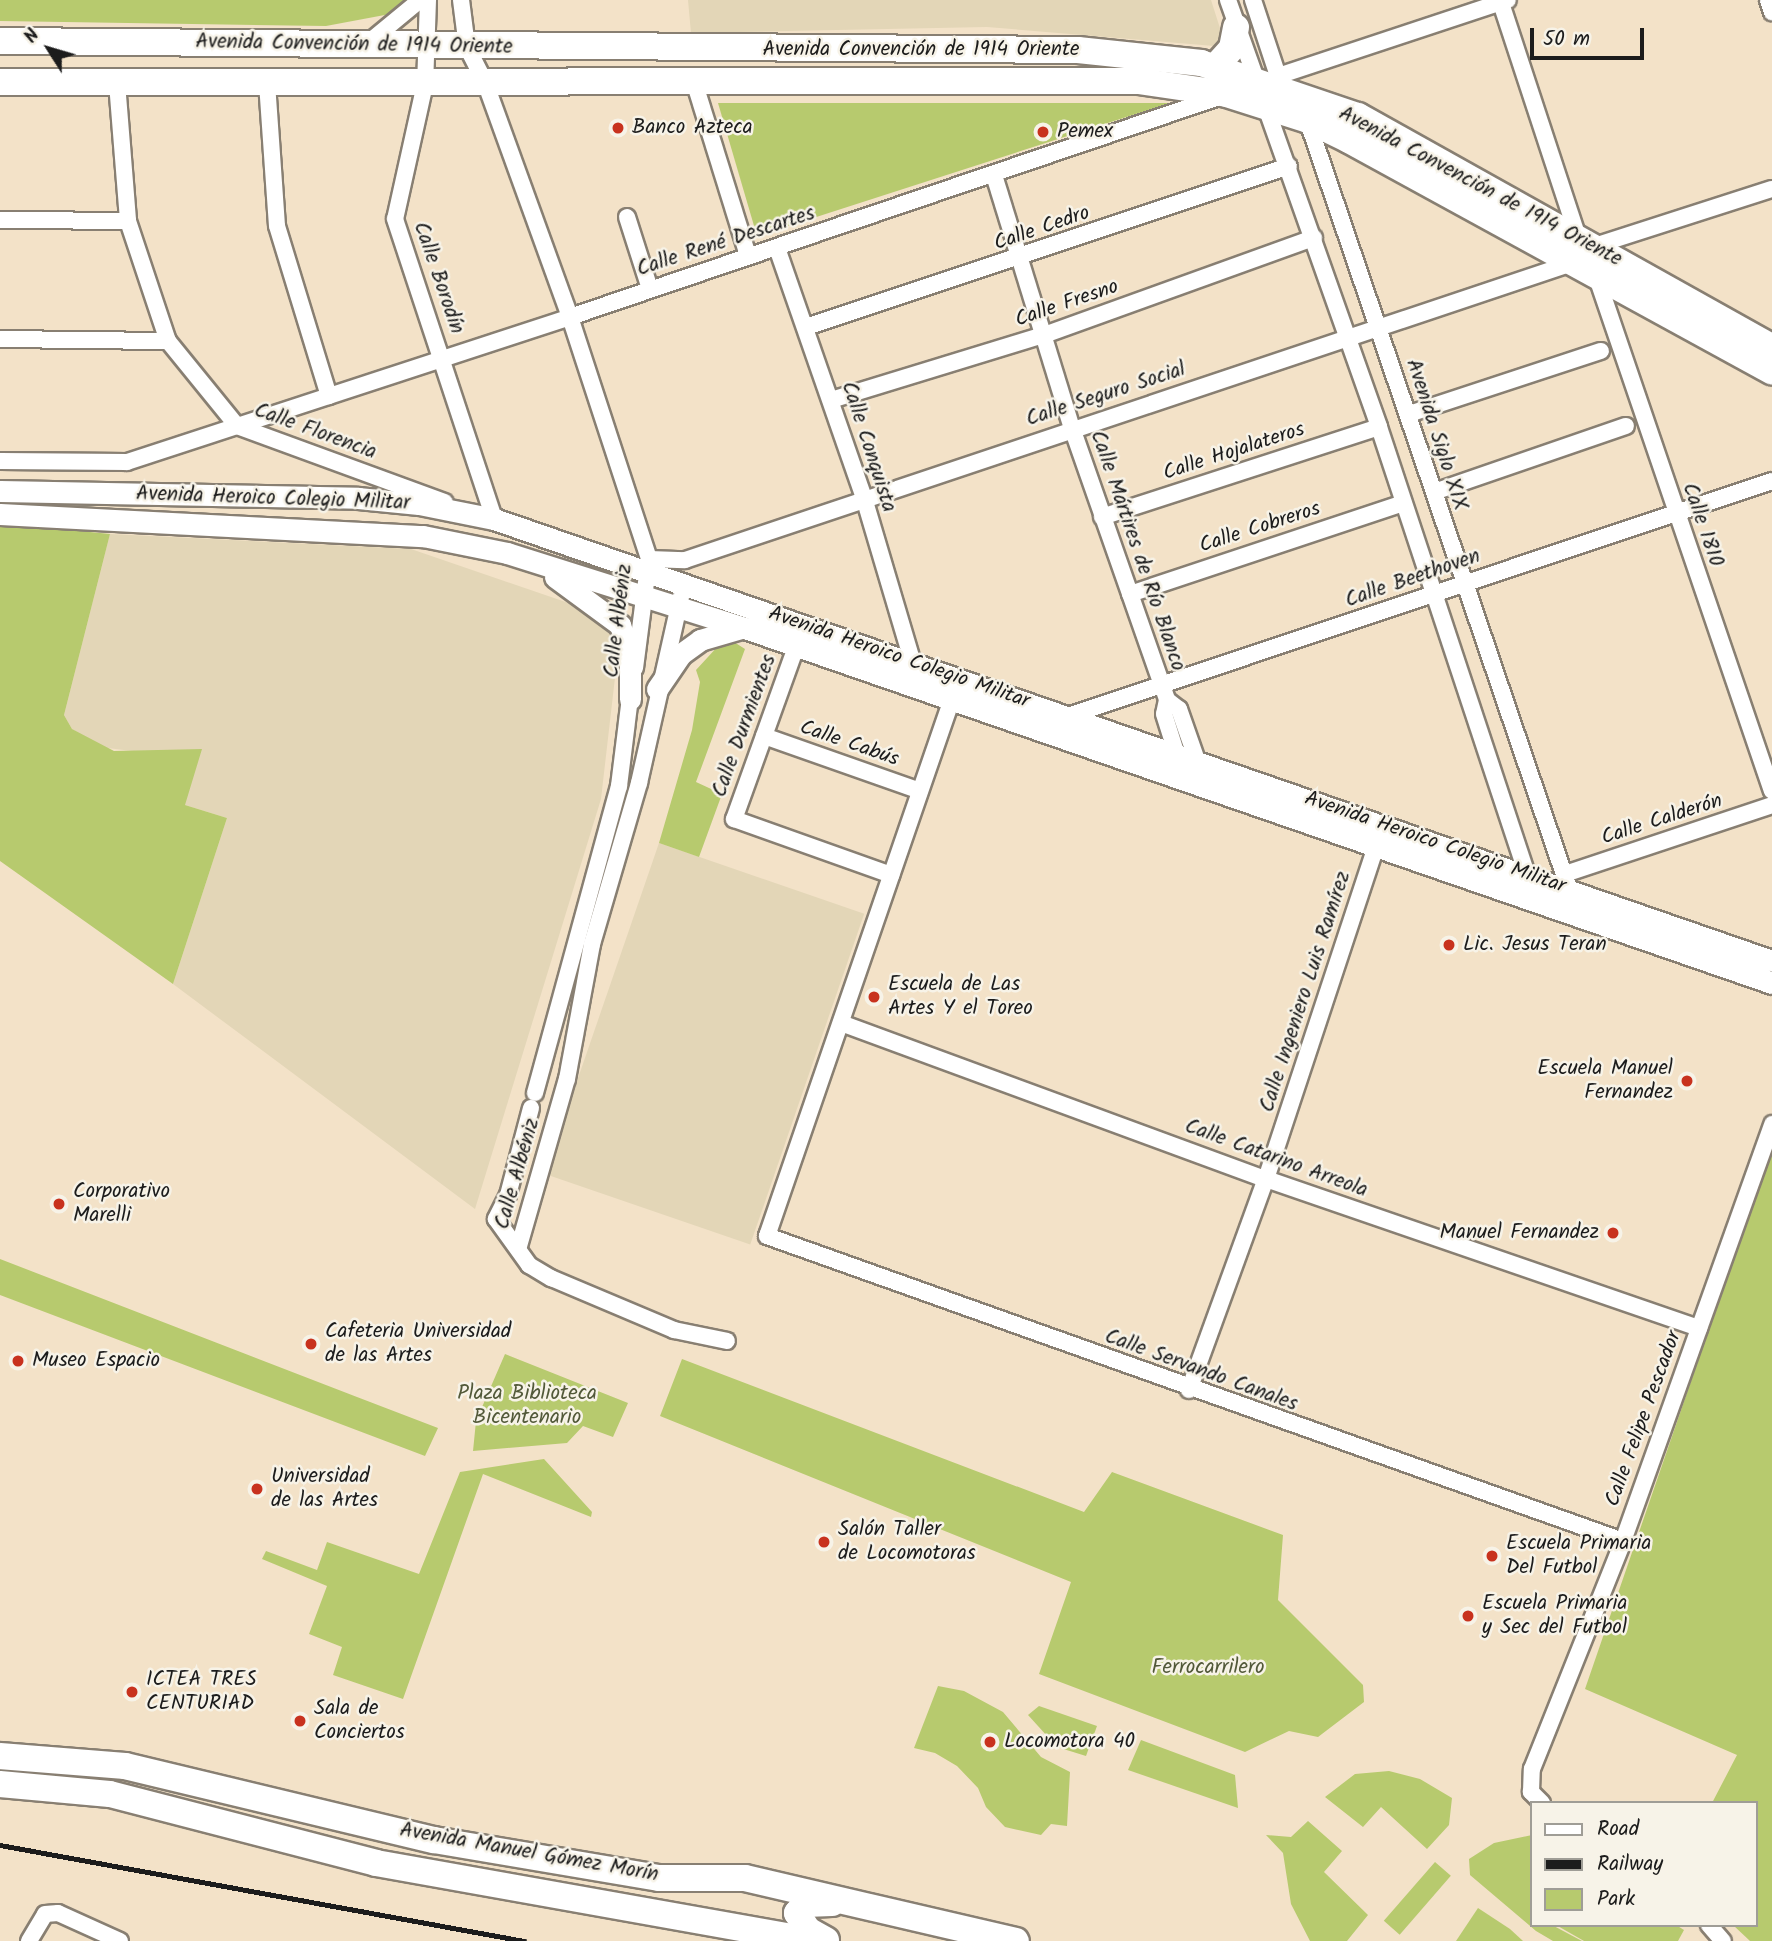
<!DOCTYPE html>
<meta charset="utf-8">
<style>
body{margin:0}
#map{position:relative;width:1772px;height:1941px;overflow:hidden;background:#f3e2c8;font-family:Kalam,sans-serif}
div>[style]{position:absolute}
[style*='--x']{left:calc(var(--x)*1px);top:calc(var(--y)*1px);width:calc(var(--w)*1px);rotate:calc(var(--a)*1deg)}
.built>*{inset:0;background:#e3d6b7;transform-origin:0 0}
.green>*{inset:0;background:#b7ca6e;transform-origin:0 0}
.roads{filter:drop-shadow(2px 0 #887f72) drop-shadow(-2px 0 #887f72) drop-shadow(0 2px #887f72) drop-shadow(0 -2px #887f72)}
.minor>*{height:16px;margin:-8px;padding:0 8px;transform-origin:8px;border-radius:8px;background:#fff}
.tertiary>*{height:21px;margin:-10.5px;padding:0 10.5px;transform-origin:10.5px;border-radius:10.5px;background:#fff}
.primary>*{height:26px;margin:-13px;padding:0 13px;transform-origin:13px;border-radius:13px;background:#fff}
.rail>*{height:4.5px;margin:-2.25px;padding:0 2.25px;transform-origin:2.25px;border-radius:2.25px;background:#1c1c1c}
.dots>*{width:19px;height:19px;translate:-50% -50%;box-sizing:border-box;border:4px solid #f7f3e8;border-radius:50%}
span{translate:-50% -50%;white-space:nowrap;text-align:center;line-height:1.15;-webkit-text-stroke:5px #f7f3e8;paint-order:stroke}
.street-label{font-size:21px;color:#1c1c1c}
.poi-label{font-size:21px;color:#1c1c1c}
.left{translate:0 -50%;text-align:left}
.right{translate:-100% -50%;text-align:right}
.park-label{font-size:21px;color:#525939}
.legend{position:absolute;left:1530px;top:1801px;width:228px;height:126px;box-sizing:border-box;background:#f7f3e8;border:2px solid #9f9d96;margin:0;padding:9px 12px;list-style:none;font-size:21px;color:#1c1c1c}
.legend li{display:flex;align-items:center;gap:14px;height:35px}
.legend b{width:35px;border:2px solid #9f9d96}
.north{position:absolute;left:14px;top:14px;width:70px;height:70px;-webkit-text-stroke:5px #f7f3e8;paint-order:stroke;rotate:307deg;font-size:19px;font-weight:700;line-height:28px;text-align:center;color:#1c1c1c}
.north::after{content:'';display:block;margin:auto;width:24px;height:32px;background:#1c1c1c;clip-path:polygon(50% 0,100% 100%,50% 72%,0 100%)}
.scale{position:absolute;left:1530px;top:28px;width:114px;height:32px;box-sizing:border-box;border:4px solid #1c1c1c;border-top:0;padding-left:9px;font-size:21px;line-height:24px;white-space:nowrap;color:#1c1c1c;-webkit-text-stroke:5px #f7f3e8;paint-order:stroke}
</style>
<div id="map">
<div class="built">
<div style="clip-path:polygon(688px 0,1211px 0,1226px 47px,987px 27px,691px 33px)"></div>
<div style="clip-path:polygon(110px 534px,411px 549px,589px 610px,601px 616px,619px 643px,601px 799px,475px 1209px,173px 984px,227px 818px,185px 805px,132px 751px,99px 747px,72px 729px,64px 715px)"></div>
<div style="left:659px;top:843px;width:217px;height:350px;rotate:19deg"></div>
</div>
<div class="green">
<div style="clip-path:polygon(0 0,406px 0,390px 14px,326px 26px,0 21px)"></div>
<div style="clip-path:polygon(718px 103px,1170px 103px,757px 236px)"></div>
<div style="clip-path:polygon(0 523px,110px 534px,64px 715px,72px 729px,114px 751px,202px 749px,185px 805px,227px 818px,173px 984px,0 861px)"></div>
<div style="clip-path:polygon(734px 642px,745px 649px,696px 782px,722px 794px,699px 857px,659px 843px,692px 730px,700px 682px,696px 670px,719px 645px)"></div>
<div style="clip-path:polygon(1772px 1146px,1772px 1941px,1750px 1941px,1733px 1925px,1756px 1925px,1756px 1803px,1712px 1803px,1737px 1755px,1585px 1689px)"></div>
<div style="clip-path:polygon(0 1259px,357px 1397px,438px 1428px,425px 1456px,0 1295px)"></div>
<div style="clip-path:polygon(505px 1354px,628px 1403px,613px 1437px,583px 1426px,567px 1443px,473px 1451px,476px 1421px)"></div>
<div style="clip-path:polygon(682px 1359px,1084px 1512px,1112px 1472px,1283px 1535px,1278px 1600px,1363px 1685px,1364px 1702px,1318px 1737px,1289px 1731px,1245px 1752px,1039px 1674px,1071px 1582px,660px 1416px)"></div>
<div style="clip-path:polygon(544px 1459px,592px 1512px,591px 1517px,483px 1474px,403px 1699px,333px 1675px,342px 1647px,309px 1634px,327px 1586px,262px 1559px,266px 1551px,317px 1570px,327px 1542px,419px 1574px,460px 1472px)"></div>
<div style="clip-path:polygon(938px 1686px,964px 1691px,1003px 1712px,1041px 1757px,1070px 1772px,1067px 1826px,1051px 1824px,1041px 1835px,1005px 1827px,986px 1807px,978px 1788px,957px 1766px,935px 1753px,914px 1748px)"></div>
<div style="clip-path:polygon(1039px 1706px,1097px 1726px,1086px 1756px,1057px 1747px,1028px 1715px)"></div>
<div style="clip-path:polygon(1141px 1740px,1235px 1775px,1238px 1808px,1128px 1770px)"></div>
<div style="clip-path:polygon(1389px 1771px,1420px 1779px,1452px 1798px,1449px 1825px,1427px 1849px,1381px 1807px,1363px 1827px,1325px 1797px,1355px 1774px)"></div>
<div style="clip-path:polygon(1308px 1821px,1342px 1851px,1324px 1872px,1368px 1915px,1347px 1941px,1310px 1941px,1291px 1904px,1283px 1853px,1266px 1835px,1291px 1837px)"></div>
<div style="clip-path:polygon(1532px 1835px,1532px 1925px,1552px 1925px,1582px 1941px,1553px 1941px,1536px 1931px,1470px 1875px,1469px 1859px,1494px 1843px)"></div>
<div style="left:1435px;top:1862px;width:21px;height:78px;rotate:41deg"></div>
<div style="clip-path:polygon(1478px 1908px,1510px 1929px,1523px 1941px,1456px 1941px)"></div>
<div style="clip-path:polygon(1556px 1925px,1676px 1925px,1684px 1930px,1678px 1941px,1584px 1941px)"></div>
</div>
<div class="roads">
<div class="minor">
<div style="--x:428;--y:0;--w:84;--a:92"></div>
<div style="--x:425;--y:84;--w:138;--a:102.5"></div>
<div style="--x:395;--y:219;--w:316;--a:71.7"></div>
<div style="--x:461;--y:0;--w:47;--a:82.7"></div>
<div style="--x:467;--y:47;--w:39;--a:63"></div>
<div style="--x:485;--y:82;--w:250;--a:70.1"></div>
<div style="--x:570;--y:317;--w:255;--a:71.9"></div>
<div style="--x:649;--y:559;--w:110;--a:97.3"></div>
<div style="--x:1228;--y:0;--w:453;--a:70.5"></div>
<div style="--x:1379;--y:427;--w:471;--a:71.7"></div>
<div style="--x:1253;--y:0;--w:80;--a:71.8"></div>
<div style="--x:1278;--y:76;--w:19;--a:55"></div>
<div style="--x:1500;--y:0;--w:253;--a:71.8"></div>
<div style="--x:1768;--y:0;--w:13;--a:72"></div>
<div style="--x:368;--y:43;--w:67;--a:-39.6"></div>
<div style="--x:1278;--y:76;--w:242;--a:-18.3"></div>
<div style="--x:693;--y:78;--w:186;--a:72.8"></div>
<div style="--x:117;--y:83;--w:138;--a:85.4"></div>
<div style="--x:128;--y:221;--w:126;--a:71.6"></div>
<div style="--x:168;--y:341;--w:109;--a:50.9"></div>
<div style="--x:237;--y:426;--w:221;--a:20.1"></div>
<div style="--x:267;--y:83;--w:143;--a:86"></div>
<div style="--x:277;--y:226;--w:178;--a:73"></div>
<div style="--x:1307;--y:119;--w:813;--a:71.21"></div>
<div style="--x:994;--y:175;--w:265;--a:72.9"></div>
<div style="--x:1072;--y:428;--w:288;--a:70.7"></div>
<div style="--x:1167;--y:700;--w:14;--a:102"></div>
<div style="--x:1164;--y:714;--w:50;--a:72.6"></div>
<div style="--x:627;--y:217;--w:76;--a:72.3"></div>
<div style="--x:0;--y:220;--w:128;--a:0.4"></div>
<div style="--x:1591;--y:247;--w:190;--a:-17.8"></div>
<div style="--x:777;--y:248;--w:265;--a:70.8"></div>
<div style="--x:864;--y:498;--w:172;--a:73.5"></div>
<div style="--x:1596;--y:275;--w:545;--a:71.17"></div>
<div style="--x:806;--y:327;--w:509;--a:-18.43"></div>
<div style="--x:0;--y:339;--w:168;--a:0.7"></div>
<div style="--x:831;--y:400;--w:223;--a:-17"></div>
<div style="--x:1044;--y:335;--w:287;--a:-19.8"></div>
<div style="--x:1409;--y:414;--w:202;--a:-18.2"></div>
<div style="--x:0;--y:461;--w:127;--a:0.5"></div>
<div style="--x:127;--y:462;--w:466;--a:-18.1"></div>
<div style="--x:570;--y:317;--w:685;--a:-18.73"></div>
<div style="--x:1434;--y:492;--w:203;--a:-19"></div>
<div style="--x:1102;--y:517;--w:291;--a:-18"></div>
<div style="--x:649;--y:559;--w:36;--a:2"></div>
<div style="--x:685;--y:560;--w:939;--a:-18.51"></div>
<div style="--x:1130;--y:594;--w:288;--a:-18.4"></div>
<div style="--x:796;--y:647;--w:183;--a:109.8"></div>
<div style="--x:734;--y:819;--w:167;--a:19.6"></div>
<div style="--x:952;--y:699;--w:568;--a:109.01"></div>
<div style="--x:767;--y:1236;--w:909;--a:19.61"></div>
<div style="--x:1167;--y:700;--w:15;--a:37"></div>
<div style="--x:1179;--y:709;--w:64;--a:70.7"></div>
<div style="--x:1068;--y:716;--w:742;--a:-18.46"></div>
<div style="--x:764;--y:736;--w:165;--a:19.4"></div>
<div style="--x:1565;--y:874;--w:218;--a:-18.4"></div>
<div style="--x:841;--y:1023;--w:453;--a:20.2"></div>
<div style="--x:1266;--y:1179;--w:458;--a:19"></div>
<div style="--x:535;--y:1093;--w:318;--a:-74.7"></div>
<div style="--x:619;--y:786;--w:97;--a:-82.9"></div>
<div style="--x:531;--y:1108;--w:90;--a:104.8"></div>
<div style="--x:508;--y:1195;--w:27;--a:117"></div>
<div style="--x:496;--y:1219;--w:57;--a:54.3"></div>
<div style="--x:529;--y:1265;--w:26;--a:31"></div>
<div style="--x:551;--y:1278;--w:134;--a:22.9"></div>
<div style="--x:674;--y:1330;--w:54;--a:11.7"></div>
<div style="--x:519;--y:1246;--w:174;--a:-74"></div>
<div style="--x:567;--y:1079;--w:137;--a:-79.5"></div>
<div style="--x:592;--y:944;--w:168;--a:-73.7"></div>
<div style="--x:639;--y:783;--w:191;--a:-77.3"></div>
<div style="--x:1189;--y:1390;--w:225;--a:-70"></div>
<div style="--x:1266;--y:1179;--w:353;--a:-71.7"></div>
<div style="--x:1542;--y:1803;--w:16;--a:-135"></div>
<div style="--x:1531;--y:1792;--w:23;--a:-88"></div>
<div style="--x:1532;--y:1769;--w:245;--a:-68.2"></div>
<div style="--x:1623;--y:1541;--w:443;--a:-70.3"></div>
<div style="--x:1709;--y:1925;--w:21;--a:49"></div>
<div style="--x:29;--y:1941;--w:31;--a:-59"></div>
<div style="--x:45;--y:1914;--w:13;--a:-4"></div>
<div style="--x:58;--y:1913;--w:68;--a:24.3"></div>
</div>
<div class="tertiary">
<div style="--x:0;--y:491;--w:358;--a:1.1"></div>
<div style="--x:358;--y:498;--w:61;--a:5.6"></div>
<div style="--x:419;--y:504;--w:76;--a:11.3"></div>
<div style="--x:494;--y:519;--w:1352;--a:19.08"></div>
<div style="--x:0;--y:514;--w:424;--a:3"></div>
<div style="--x:423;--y:536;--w:86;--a:11.4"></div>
<div style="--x:507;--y:553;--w:250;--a:17.5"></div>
<div style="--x:745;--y:628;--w:1087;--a:19.07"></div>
<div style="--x:555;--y:577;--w:81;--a:36.4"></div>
<div style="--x:620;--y:625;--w:33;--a:72"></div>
<div style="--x:630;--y:656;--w:43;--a:90"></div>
<div style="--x:657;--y:689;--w:42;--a:-55.6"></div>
<div style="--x:681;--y:654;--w:24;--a:-36"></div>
<div style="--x:700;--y:640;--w:43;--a:-16.3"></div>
</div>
<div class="primary">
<div style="--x:0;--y:41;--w:1078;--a:0.48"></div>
<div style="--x:1078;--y:50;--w:124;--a:6"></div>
<div style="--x:1201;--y:63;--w:166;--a:18.7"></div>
<div style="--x:1358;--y:116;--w:474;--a:29.2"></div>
<div style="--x:1216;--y:66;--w:24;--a:-48"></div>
<div style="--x:1232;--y:48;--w:21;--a:-79"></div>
<div style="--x:0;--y:82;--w:1138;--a:-0.05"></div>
<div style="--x:1138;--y:81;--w:90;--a:8.3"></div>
<div style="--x:1227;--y:94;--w:85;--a:17.8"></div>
<div style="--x:1308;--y:120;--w:46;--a:26"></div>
<div style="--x:1349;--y:140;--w:482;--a:28.7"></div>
<div style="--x:0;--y:1756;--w:125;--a:4.6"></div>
<div style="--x:125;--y:1766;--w:318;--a:13.5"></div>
<div style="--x:434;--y:1840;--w:228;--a:9.6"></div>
<div style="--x:659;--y:1878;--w:86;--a:0"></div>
<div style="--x:745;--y:1878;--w:278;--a:13.1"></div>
<div style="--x:0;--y:1784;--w:110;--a:5.2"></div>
<div style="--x:110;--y:1794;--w:275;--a:14.5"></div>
<div style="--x:376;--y:1863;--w:444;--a:10.1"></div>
<div style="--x:826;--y:1940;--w:21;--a:-151"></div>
<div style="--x:808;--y:1930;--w:20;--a:-123"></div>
<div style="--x:797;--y:1913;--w:12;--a:-48"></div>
<div style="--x:805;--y:1904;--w:27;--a:-2"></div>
</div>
</div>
<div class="rail">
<div style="--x:0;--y:1845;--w:533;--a:10.38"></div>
</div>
<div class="dots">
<div style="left:618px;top:128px;background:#c8321e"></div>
<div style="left:1043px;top:132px;background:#c8321e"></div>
<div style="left:1449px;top:945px;background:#c8321e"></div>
<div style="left:874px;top:997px;background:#c8321e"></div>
<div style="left:1687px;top:1081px;background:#c8321e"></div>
<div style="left:59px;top:1204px;background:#c8321e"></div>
<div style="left:1613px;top:1233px;background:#c8321e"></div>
<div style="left:311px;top:1344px;background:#c8321e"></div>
<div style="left:18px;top:1361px;background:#c8321e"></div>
<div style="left:257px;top:1489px;background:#c8321e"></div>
<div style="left:824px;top:1542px;background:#c8321e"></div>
<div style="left:1492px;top:1556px;background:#c8321e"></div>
<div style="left:1468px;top:1616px;background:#c8321e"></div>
<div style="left:132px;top:1692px;background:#c8321e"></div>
<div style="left:300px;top:1721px;background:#c8321e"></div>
<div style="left:990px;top:1742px;background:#c8321e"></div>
</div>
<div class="street-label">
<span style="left:354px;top:45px;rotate:1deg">Avenida Convención de 1914 Oriente</span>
<span style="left:921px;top:50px">Avenida Convención de 1914 Oriente</span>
<span style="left:1480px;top:187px;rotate:28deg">Avenida Convención de 1914 Oriente</span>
<span style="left:1042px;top:229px;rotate:-19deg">Calle Cedro</span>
<span style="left:726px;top:242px;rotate:-18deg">Calle René Descartes</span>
<span style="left:438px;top:278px;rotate:71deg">Calle Borodín</span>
<span style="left:1067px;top:304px;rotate:-19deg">Calle Fresno</span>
<span style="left:1106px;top:395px;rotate:-18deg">Calle Seguro Social</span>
<span style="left:315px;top:432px;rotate:20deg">Calle Florencia</span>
<span style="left:1436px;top:435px;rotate:72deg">Avenida Siglo XIX</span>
<span style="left:868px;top:447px;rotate:72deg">Calle Conquista</span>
<span style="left:1234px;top:452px;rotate:-18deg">Calle Hojalateros</span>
<span style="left:273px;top:499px;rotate:2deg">Avenida Heroico Colegio Militar</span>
<span style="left:1702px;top:525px;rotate:71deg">Calle 1810</span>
<span style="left:1260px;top:528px;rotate:-18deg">Calle Cobreros</span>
<span style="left:1137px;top:551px;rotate:71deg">Calle Mártires de Río Blanco</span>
<span style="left:1413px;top:579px;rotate:-19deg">Calle Beethoven</span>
<span style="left:619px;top:621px;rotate:-83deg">Calle Albéniz</span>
<span style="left:899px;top:658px;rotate:19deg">Avenida Heroico Colegio Militar</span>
<span style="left:745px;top:726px;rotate:-70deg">Calle Durmientes</span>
<span style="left:849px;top:744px;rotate:19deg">Calle Cabús</span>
<span style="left:1662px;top:820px;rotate:-18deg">Calle Calderón</span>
<span style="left:1435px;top:843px;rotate:19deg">Avenida Heroico Colegio Militar</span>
<span style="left:1306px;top:992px;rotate:-72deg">Calle Ingeniero Luis Ramírez</span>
<span style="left:1276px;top:1159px;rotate:20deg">Calle Catarino Arreola</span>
<span style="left:518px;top:1174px;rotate:-74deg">Calle Albéniz</span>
<span style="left:1201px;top:1371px;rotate:20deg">Calle Servando Canales</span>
<span style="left:1644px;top:1419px;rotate:-70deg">Calle Felipe Pescador</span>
<span style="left:529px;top:1853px;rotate:10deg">Avenida Manuel Gómez Morín</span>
</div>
<div class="poi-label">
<span class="left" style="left:632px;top:128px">Banco Azteca</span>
<span class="left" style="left:1057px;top:132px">Pemex</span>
<span class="left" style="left:1463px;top:945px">Lic. Jesus Teran</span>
<span class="left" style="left:888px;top:997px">Escuela de Las<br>Artes Y el Toreo</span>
<span class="right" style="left:1673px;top:1081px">Escuela Manuel<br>Fernandez</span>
<span class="left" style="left:73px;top:1204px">Corporativo<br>Marelli</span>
<span class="right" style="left:1599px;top:1233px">Manuel Fernandez</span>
<span class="left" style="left:325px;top:1344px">Cafeteria Universidad<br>de las Artes</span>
<span class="left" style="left:32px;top:1361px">Museo Espacio</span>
<span class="left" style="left:271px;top:1489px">Universidad<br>de las Artes</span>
<span class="left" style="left:838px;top:1542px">Salón Taller<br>de Locomotoras</span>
<span class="left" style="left:1506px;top:1556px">Escuela Primaria<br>Del Futbol</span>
<span class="left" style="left:1482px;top:1616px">Escuela Primaria<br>y Sec del Futbol</span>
<span class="left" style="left:146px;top:1692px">ICTEA TRES<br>CENTURIAD</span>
<span class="left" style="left:314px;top:1721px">Sala de<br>Conciertos</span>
<span class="left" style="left:1004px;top:1742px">Locomotora 40</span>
</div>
<div class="park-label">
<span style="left:527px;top:1406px">Plaza Biblioteca<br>Bicentenario</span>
<span style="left:1208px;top:1668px">Ferrocarrilero</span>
</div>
<ul class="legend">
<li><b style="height:9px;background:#fff"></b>Road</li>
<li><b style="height:9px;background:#1c1c1c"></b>Railway</li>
<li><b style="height:19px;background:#b7ca6e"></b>Park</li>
</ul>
<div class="north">N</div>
<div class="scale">50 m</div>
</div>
